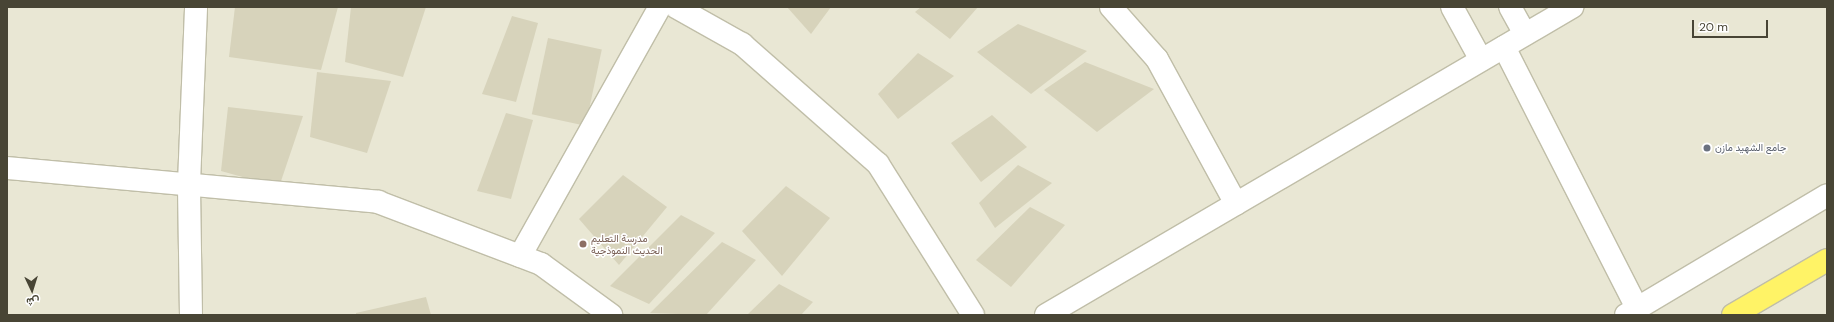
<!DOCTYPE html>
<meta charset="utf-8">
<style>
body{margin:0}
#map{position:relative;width:1834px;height:322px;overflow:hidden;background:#f4f4e6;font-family:"DM Sans",Vazirmatn,sans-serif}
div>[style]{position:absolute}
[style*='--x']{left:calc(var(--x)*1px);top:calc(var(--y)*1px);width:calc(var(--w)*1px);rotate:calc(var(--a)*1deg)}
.residential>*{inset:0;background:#e9e7d4;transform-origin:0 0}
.building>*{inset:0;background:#d7d3bb;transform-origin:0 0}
.roads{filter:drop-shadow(1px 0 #c0bea8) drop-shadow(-1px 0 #c0bea8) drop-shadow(0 1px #c0bea8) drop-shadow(0 -1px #c0bea8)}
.minor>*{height:22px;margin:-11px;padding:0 11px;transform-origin:11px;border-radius:11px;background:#fff}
.highway>*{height:22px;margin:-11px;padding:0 11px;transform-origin:11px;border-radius:11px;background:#fff366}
.dots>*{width:11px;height:11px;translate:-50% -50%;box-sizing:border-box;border:2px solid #fff;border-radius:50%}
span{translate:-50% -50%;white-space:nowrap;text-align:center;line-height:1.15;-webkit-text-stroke:3px #fff;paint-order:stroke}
.worship-label{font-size:10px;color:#5b616d}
.left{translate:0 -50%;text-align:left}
.education-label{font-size:10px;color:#785e54}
.frame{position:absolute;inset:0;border:8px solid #484535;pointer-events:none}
.north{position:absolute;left:12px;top:270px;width:40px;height:40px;-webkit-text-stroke:3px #fff;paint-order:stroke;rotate:176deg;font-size:11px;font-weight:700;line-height:16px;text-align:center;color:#484535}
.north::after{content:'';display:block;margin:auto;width:14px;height:18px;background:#484535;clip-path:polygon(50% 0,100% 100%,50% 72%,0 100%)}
.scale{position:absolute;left:1692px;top:20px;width:76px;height:18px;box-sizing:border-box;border:2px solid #484535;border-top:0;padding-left:5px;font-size:12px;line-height:14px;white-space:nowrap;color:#484535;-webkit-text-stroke:3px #fff;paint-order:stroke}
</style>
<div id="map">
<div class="residential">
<div style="left:7px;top:7px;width:1820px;height:308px"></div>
</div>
<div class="building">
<div style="clip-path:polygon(235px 7px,338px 7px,321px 70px,229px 57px)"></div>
<div style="clip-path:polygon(351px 7px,426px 7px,403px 77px,345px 62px)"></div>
<div style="clip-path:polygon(787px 7px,831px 7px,811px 34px)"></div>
<div style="clip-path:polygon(921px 7px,978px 7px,950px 39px,915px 12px)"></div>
<div style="clip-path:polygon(512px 16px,538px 23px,516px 102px,482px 94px)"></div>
<div style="clip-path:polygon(1018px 24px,1087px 51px,1031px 94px,977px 52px)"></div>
<div style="left:548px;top:38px;width:55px;height:78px;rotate:12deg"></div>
<div style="clip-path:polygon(918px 53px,954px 76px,898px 119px,878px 94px)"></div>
<div style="clip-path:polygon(1085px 62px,1154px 89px,1097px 132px,1044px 90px)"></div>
<div style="clip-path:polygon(317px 72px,391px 81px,367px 153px,310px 137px)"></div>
<div style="clip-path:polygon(228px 107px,303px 116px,279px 187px,221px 171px)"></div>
<div style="clip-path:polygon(506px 113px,533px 120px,511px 199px,477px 191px)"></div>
<div style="clip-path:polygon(992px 115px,1027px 147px,981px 182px,951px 143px)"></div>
<div style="clip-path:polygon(1018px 165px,1052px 183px,995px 228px,979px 203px)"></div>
<div style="clip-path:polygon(623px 175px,667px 207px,619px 265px,579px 219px)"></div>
<div style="clip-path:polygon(786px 186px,830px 218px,782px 276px,742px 231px)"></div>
<div style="clip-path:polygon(1030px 207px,1065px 225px,1011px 287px,976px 260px)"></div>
<div style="clip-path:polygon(681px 215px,715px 233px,649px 304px,610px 286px)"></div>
<div style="clip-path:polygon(722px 242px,756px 260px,706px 315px,650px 313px)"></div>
<div style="clip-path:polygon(779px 284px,813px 302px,801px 315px,747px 315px)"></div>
<div style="clip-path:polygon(426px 297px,431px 315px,356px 315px,356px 313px)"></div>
</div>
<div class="roads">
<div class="minor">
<div style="--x:676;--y:7;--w:76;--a:29.3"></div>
<div style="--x:742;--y:44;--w:181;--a:41.4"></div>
<div style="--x:878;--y:164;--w:178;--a:57.8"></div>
<div style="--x:1111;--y:7;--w:69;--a:48.5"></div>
<div style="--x:1157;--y:59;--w:165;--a:61.4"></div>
<div style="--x:1452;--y:7;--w:60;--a:61.3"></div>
<div style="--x:1510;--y:7;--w:31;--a:61"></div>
<div style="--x:1504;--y:47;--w:293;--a:63"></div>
<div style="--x:7;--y:168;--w:373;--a:5.2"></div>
<div style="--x:378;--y:202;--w:174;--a:20.8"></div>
<div style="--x:541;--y:264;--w:87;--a:36.1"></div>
<div style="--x:520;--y:256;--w:286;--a:-60.7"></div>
<div style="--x:191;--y:315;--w:132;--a:-90.9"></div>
<div style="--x:189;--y:183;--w:176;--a:-87.7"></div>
<div style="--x:1046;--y:315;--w:610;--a:-30.35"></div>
<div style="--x:1626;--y:315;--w:234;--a:-30.8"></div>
</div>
<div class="highway">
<div style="--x:1733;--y:315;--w:109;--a:-30.3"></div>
</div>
</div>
<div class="dots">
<div style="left:1707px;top:148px;background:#6b7280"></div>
<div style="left:583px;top:244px;background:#8d6e63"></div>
</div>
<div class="worship-label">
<span class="left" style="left:1715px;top:148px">جامع الشهيد مازن</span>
</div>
<div class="education-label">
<span class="left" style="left:591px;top:244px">مدرسة التعليم<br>الحديث النموذجية</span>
</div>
<div class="frame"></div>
<div class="north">ش</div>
<div class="scale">20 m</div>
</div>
